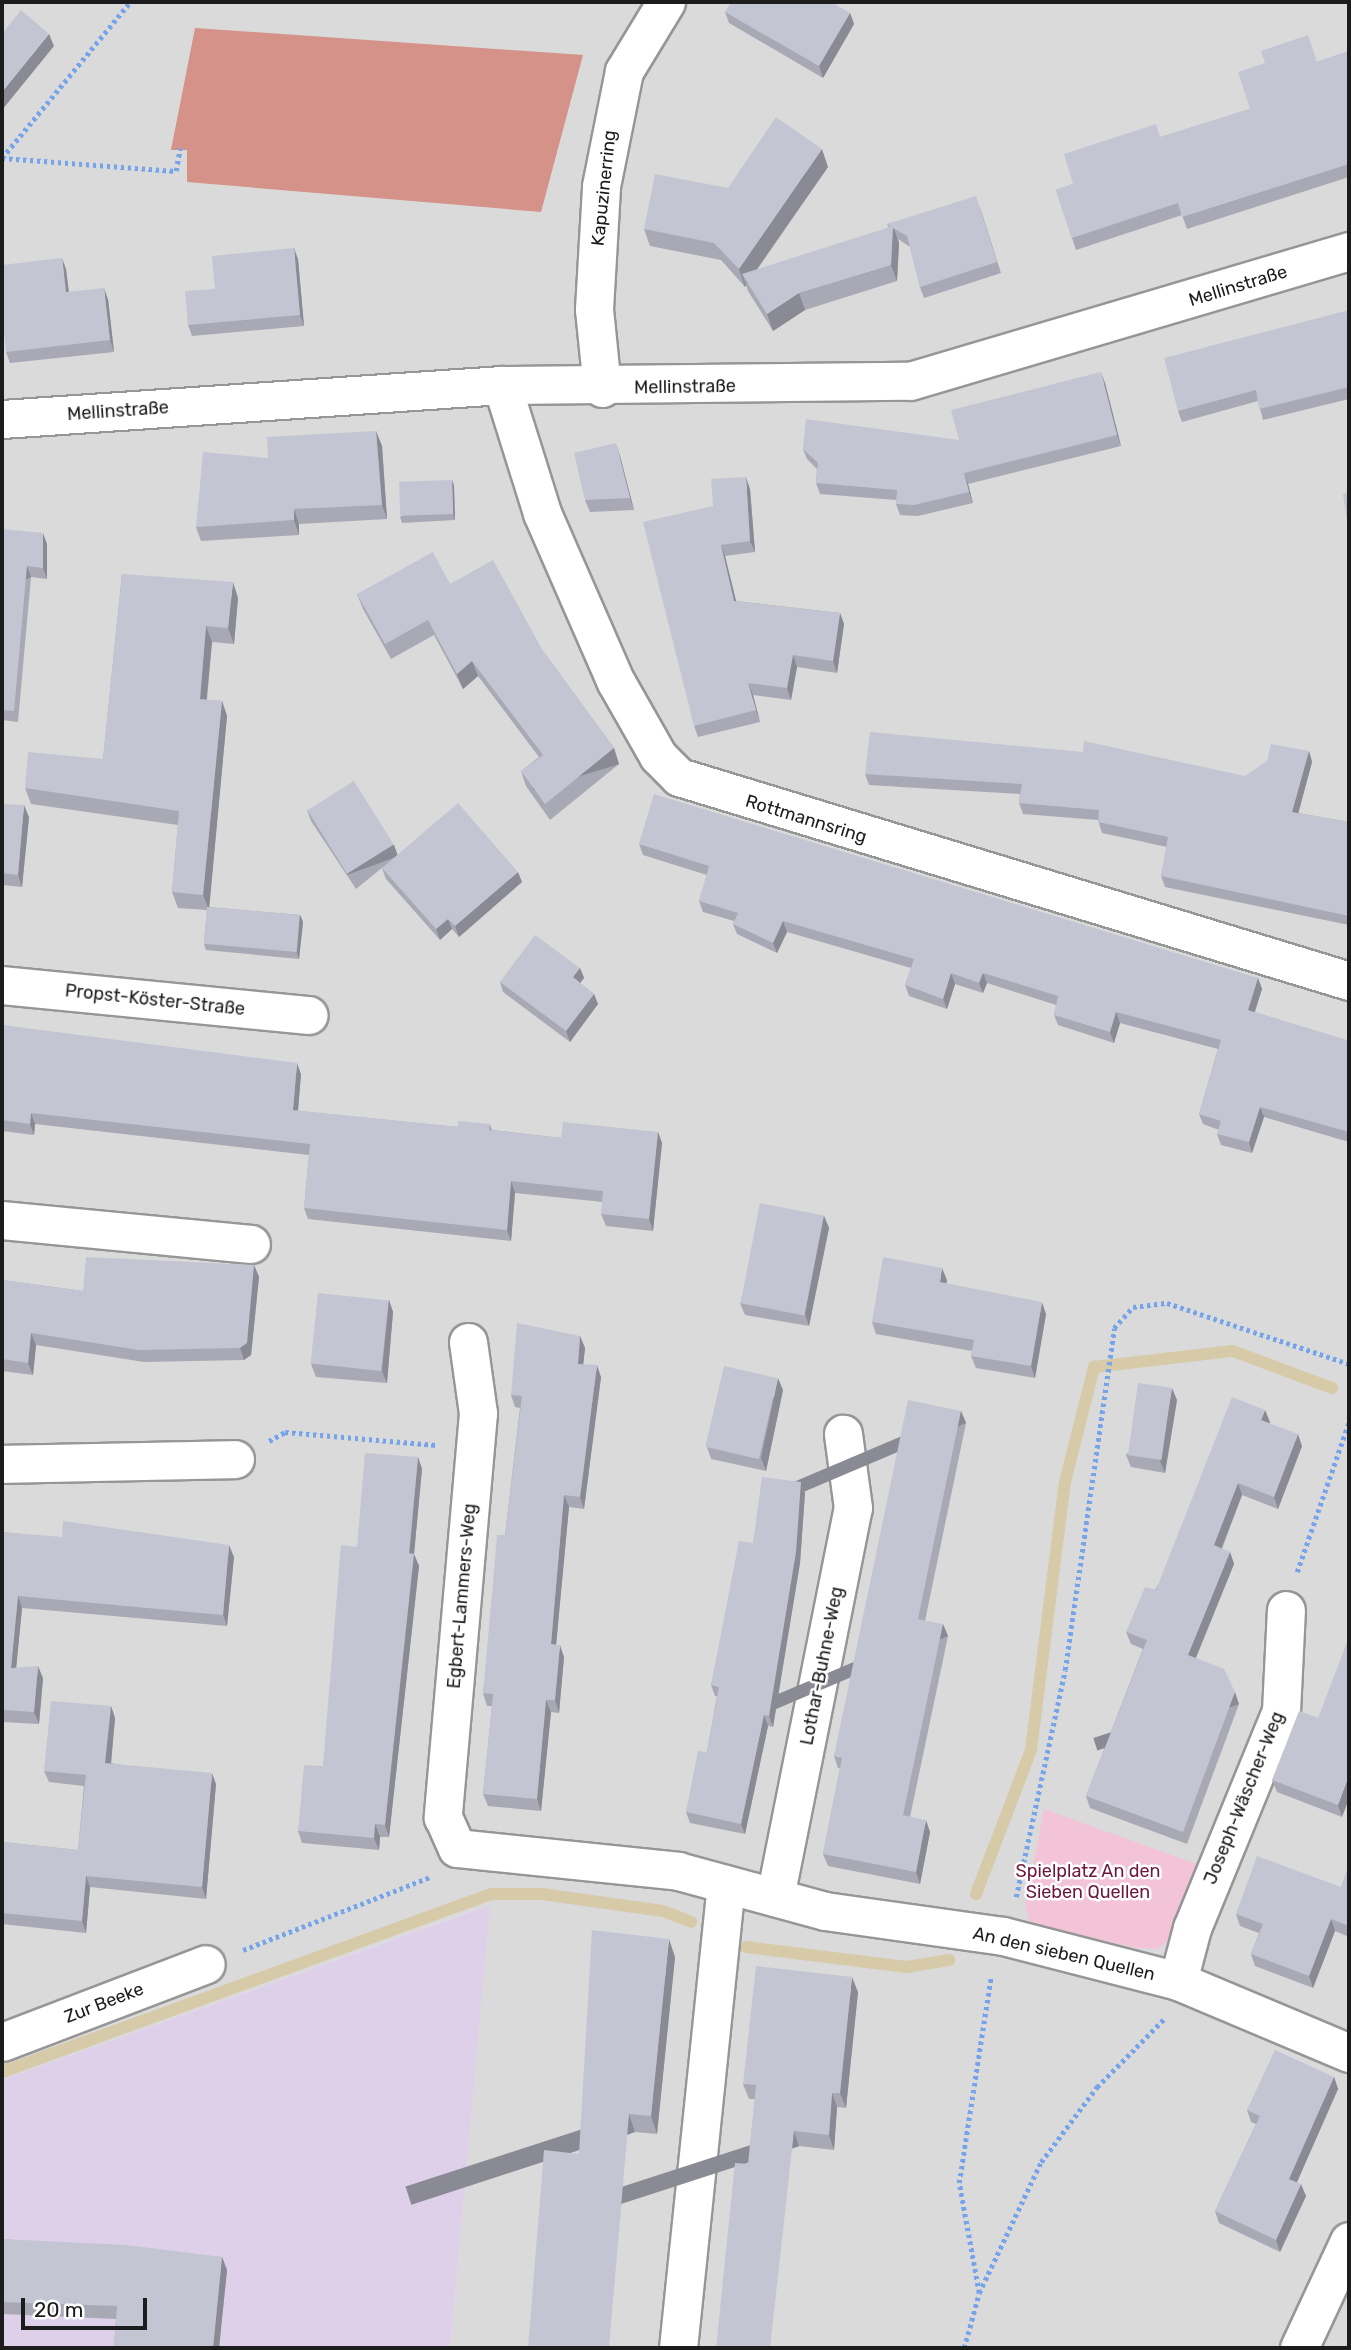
<!DOCTYPE html>
<meta charset="utf-8">
<style>
body{margin:0}
#map{position:relative;width:1351px;height:2350px;overflow:hidden;background:#e5e3ed;font-family:Rubik,sans-serif}
div>[style]{position:absolute}
[style*='--x']{left:calc(var(--x)*1px);top:calc(var(--y)*1px);width:calc(var(--w)*1px);rotate:calc(var(--a)*1deg)}
.residential>*{inset:0;background:#dadada}
.farmland>*{inset:0;background:#dfd0ea}
.park>*{inset:0;background:#f3c4d8}
.pitch>*{inset:0;background:#d49289}
.stream>*{height:12px;margin:-6px;padding:0 6px;transform-origin:6px;border-radius:6px;background:#d6caa8}
.path>*{height:4.5px;margin-top:-2.25px;transform-origin:0;background:repeating-linear-gradient(90deg,#76a4ea 0 3.5px,transparent 0 7px)}
.roads{filter:drop-shadow(2px 0 #969696) drop-shadow(-2px 0 #969696) drop-shadow(0 2px #969696) drop-shadow(0 -2px #969696)}
.minor>*{height:37px;margin:-18.5px;padding:0 18.5px;transform-origin:18.5px;border-radius:18.5px;background:#fff}
.wall>*{inset:0;background:#a9a9b5}
.shaded-wall>*{inset:0;background:#898a94;transform-origin:0 0}
.building>*{inset:0;background:#c4c5d3;transform-origin:0 0}
span{translate:-50% -50%;white-space:nowrap;text-align:center;line-height:1.15;-webkit-text-stroke:5px #fff;paint-order:stroke}
.street-label{font-size:18px;color:#1c1c1c}
.park-label{font-size:18px;color:#6e173b}
.frame{position:absolute;inset:0;border:4px solid #1c1c1c;pointer-events:none}
.scale{position:absolute;left:21px;top:2298px;width:126px;height:32px;box-sizing:border-box;border:4px solid #1c1c1c;border-top:0;padding-left:9px;font-size:21px;line-height:24px;white-space:nowrap;color:#1c1c1c;-webkit-text-stroke:5px #fff;paint-order:stroke}
</style>
<div id="map">
<div class="residential">
<div style="clip-path:polygon(2px 2px,1349px 2px,1349px 2348px,450px 2348px,489px 1905px,2px 2080px)"></div>
</div>
<div class="farmland">
<div style="clip-path:polygon(490px 1905px,450px 2348px,2px 2348px,2px 2080px)"></div>
</div>
<div class="park">
<div style="clip-path:polygon(1044px 1809px,1199px 1865px,1171px 1937px,1158px 1949px,1137px 1948px,1030px 1924px,1025px 1906px)"></div>
</div>
<div class="pitch">
<div style="clip-path:polygon(195px 28px,583px 55px,541px 212px,187px 182px,187px 150px,171px 150px)"></div>
</div>
<div class="stream">
<div style="--x:976;--y:1894;--w:154;--a:-69.1"></div>
<div style="--x:1031;--y:1750;--w:270;--a:-82.8"></div>
<div style="--x:1065;--y:1482;--w:119;--a:-75.8"></div>
<div style="--x:1094;--y:1367;--w:140;--a:-6.6"></div>
<div style="--x:1233;--y:1351;--w:106;--a:20.5"></div>
<div style="--x:746;--y:1947;--w:162;--a:7.1"></div>
<div style="--x:907;--y:1967;--w:43;--a:-9.5"></div>
<div style="--x:2;--y:2072;--w:520;--a:-20"></div>
<div style="--x:491;--y:1894;--w:51;--a:0"></div>
<div style="--x:542;--y:1894;--w:122;--a:8"></div>
<div style="--x:663;--y:1911;--w:30;--a:21"></div>
</div>
<div class="path">
<div style="--x:2;--y:158;--w:202;--a:-50.6"></div>
<div style="--x:2;--y:158;--w:174;--a:4.3"></div>
<div style="--x:176;--y:171;--w:23;--a:-80"></div>
<div style="--x:269;--y:1441;--w:18;--a:-29"></div>
<div style="--x:285;--y:1432;--w:152;--a:4.9"></div>
<div style="--x:1297;--y:1572;--w:159;--a:-70.9"></div>
<div style="--x:1016;--y:1897;--w:232;--a:-77.8"></div>
<div style="--x:1065;--y:1670;--w:345;--a:-81.8"></div>
<div style="--x:1114;--y:1328;--w:28;--a:-48"></div>
<div style="--x:1133;--y:1307;--w:34;--a:-7"></div>
<div style="--x:1167;--y:1303;--w:192;--a:18.5"></div>
<div style="--x:243;--y:1950;--w:201;--a:-21.3"></div>
<div style="--x:979;--y:2293;--w:112;--a:-100.3"></div>
<div style="--x:959;--y:2183;--w:209;--a:-81.2"></div>
<div style="--x:964;--y:2348;--w:57;--a:-74.7"></div>
<div style="--x:979;--y:2293;--w:145;--a:-64.7"></div>
<div style="--x:1041;--y:2162;--w:94;--a:-53.3"></div>
<div style="--x:1097;--y:2087;--w:97;--a:-45.4"></div>
</div>
<div class="roads">
<div class="minor">
<div style="--x:502;--y:385;--w:134;--a:72.6"></div>
<div style="--x:542;--y:513;--w:184;--a:66.4"></div>
<div style="--x:616;--y:682;--w:85;--a:60.4"></div>
<div style="--x:658;--y:756;--w:30;--a:45"></div>
<div style="--x:679;--y:777;--w:700;--a:16.93"></div>
<div style="--x:602;--y:388;--w:79;--a:-95.8"></div>
<div style="--x:594;--y:309;--w:123;--a:-86.7"></div>
<div style="--x:601;--y:186;--w:117;--a:-78.7"></div>
<div style="--x:624;--y:71;--w:81;--a:-58.7"></div>
<div style="--x:2;--y:419;--w:501;--a:-3.89"></div>
<div style="--x:502;--y:385;--w:408;--a:-0.6"></div>
<div style="--x:910;--y:381;--w:458;--a:-16.5"></div>
<div style="--x:2;--y:985;--w:308;--a:5.6"></div>
<div style="--x:2;--y:1220;--w:250;--a:5.5"></div>
<div style="--x:468;--y:1342;--w:72;--a:82"></div>
<div style="--x:478;--y:1413;--w:406;--a:95"></div>
<div style="--x:443;--y:1817;--w:34;--a:66"></div>
<div style="--x:457;--y:1848;--w:222;--a:5.9"></div>
<div style="--x:678;--y:1871;--w:152;--a:15.2"></div>
<div style="--x:825;--y:1911;--w:180;--a:8"></div>
<div style="--x:1003;--y:1936;--w:181;--a:14.4"></div>
<div style="--x:1178;--y:1981;--w:186;--a:22.8"></div>
<div style="--x:2;--y:1464;--w:233;--a:-1.2"></div>
<div style="--x:775;--y:1897;--w:397;--a:-78.7"></div>
<div style="--x:853;--y:1508;--w:75;--a:-97.7"></div>
<div style="--x:1178;--y:1981;--w:55;--a:-75.2"></div>
<div style="--x:1192;--y:1928;--w:235;--a:-67.7"></div>
<div style="--x:1281;--y:1711;--w:101;--a:-87.2"></div>
<div style="--x:2;--y:2042;--w:218;--a:-20.9"></div>
<div style="--x:678;--y:2348;--w:466;--a:-84.1"></div>
<div style="--x:1299;--y:2348;--w:118;--a:-65"></div>
</div>
</div>
<div class="wall">
<div style="clip-path:polygon(725px 12px,850px 13px,854px 24px,823px 78px,729px 23px)"></div>
<div style="clip-path:polygon(1349px 51px,1349px 177px,1187px 229px,1182px 215px,1076px 250px,1056px 190px,1073px 184px,1161px 137px,1250px 109px,1317px 62px)"></div>
<div style="clip-path:polygon(828px 167px,757px 270px,889px 228px,887px 224px,980px 207px,1001px 273px,924px 298px,920px 287px,910px 247px,898px 239px,899px 243px,897px 281px,805px 310px,773px 331px,748px 291px,746px 285px,745px 287px,721px 260px,650px 246px,644px 229px,728px 188px)"></div>
<div style="clip-path:polygon(298px 259px,304px 326px,192px 336px,188px 325px)"></div>
<div style="clip-path:polygon(66px 269px,69px 292px,108px 299px,114px 352px,10px 363px,6px 352px)"></div>
<div style="clip-path:polygon(1349px 310px,1349px 399px,1263px 420px,1258px 401px,1182px 422px,1178px 411px)"></div>
<div style="clip-path:polygon(1105px 383px,1121px 446px,968px 484px,973px 503px,918px 516px,900px 515px,896px 504px,896px 500px,820px 494px,816px 483px,817px 469px,807px 459px,803px 449px,959px 440px)"></div>
<div style="clip-path:polygon(376px 431px,382px 446px,387px 519px,299px 524px,299px 535px,201px 541px,196px 527px)"></div>
<div style="clip-path:polygon(620px 456px,634px 510px,590px 512px,585px 500px)"></div>
<div style="clip-path:polygon(452px 480px,454px 486px,455px 520px,402px 523px,400px 517px)"></div>
<div style="clip-path:polygon(750px 489px,755px 552px,725px 556px,736px 601px,840px 613px,844px 624px,837px 673px,797px 667px,791px 700px,753px 695px,760px 722px,698px 737px,694px 726px,713px 506px)"></div>
<div style="clip-path:polygon(2px 529px,47px 544px,47px 579px,31px 577px,18px 722px,2px 720px)"></div>
<div style="clip-path:polygon(122px 574px,238px 598px,234px 644px,212px 642px,207px 700px,222px 701px,227px 716px,209px 907px,300px 915px,303px 922px,299px 959px,206px 950px,204px 944px,207px 910px,178px 908px,172px 892px,178px 825px,31px 804px,25px 788px,103px 759px)"></div>
<div style="clip-path:polygon(450px 584px,543px 651px,614px 748px,619px 764px,550px 820px,526px 786px,521px 771px,539px 757px,478px 676px,463px 689px,434px 635px,391px 659px,363px 609px,357px 594px)"></div>
<div style="clip-path:polygon(1309px 751px,1312px 762px,1298px 813px,1349px 822px,1349px 925px,1165px 887px,1161px 876px,1167px 847px,1102px 833px,1098px 820px,1023px 814px,1019px 803px,1020px 794px,869px 785px,865px 774px,1245px 776px)"></div>
<div style="clip-path:polygon(2px 804px,29px 817px,22px 887px,2px 885px)"></div>
<div style="clip-path:polygon(307px 810px,394px 845px,397px 855px,522px 882px,459px 937px,452px 929px,440px 940px,386px 879px,382px 868px,383px 867px,356px 889px,311px 821px)"></div>
<div style="clip-path:polygon(639px 844px,1258px 978px,1262px 989px,1254px 1012px,1349px 1041px,1349px 1142px,1264px 1117px,1252px 1153px,1221px 1145px,1217px 1134px,1219px 1130px,1203px 1124px,1199px 1114px,1218px 1049px,1120px 1023px,1114px 1043px,1058px 1025px,1054px 1015px,1056px 1005px,987px 983px,983px 993px,955px 984px,947px 1009px,909px 996px,905px 985px,911px 968px,787px 932px,777px 953px,737px 934px,733px 924px,734px 921px,703px 912px,699px 901px,707px 875px,643px 855px)"></div>
<div style="clip-path:polygon(580px 968px,584px 978px,580px 983px,594px 994px,598px 1004px,570px 1042px,503px 992px,500px 982px)"></div>
<div style="clip-path:polygon(2px 1025px,301px 1074px,298px 1111px,458px 1127px,490px 1124px,492px 1130px,561px 1138px,658px 1132px,662px 1143px,653px 1231px,606px 1226px,601px 1214px,603px 1202px,515px 1193px,511px 1241px,308px 1219px,304px 1208px,309px 1155px,35px 1124px,34px 1135px,2px 1131px)"></div>
<div style="clip-path:polygon(824px 1216px,829px 1228px,809px 1326px,745px 1315px,740px 1303px)"></div>
<div style="clip-path:polygon(254px 1265px,259px 1277px,251px 1355px,244px 1360px,144px 1362px,36px 1345px,33px 1375px,2px 1371px,2px 1280px,83px 1291px)"></div>
<div style="clip-path:polygon(947px 1280px,946px 1284px,1046px 1314px,1035px 1378px,976px 1368px,971px 1356px,972px 1351px,876px 1334px,872px 1322px)"></div>
<div style="clip-path:polygon(389px 1300px,393px 1312px,387px 1383px,316px 1377px,311px 1364px)"></div>
<div style="clip-path:polygon(580px 1336px,585px 1348px,583px 1364px,601px 1377px,584px 1509px,569px 1507px,556px 1645px,564px 1657px,559px 1713px,551px 1712px,541px 1811px,488px 1806px,483px 1794px,492px 1706px,487px 1706px,483px 1693px,505px 1535px,520px 1408px,515px 1407px,511px 1395px)"></div>
<div style="clip-path:polygon(783px 1390px,766px 1471px,711px 1459px,707px 1447px)"></div>
<div style="clip-path:polygon(1177px 1400px,1165px 1473px,1131px 1467px,1126px 1455px)"></div>
<div style="clip-path:polygon(961px 1411px,966px 1423px,925px 1621px,948px 1636px,910px 1817px,930px 1832px,920px 1884px,828px 1866px,823px 1854px,840px 1768px,838px 1768px,834px 1756px)"></div>
<div style="clip-path:polygon(1270px 1422px,1269px 1423px,1302px 1446px,1278px 1509px,1242px 1495px,1222px 1549px,1230px 1552px,1234px 1564px,1196px 1658px,1239px 1704px,1187px 1844px,1090px 1808px,1086px 1796px,1143px 1649px,1131px 1644px,1126px 1632px)"></div>
<div style="clip-path:polygon(418px 1457px,422px 1469px,414px 1554px,419px 1566px,389px 1837px,380px 1837px,379px 1850px,302px 1843px,298px 1831px,323px 1766px,357px 1547px)"></div>
<div style="clip-path:polygon(805px 1493px,800px 1563px,773px 1727px,768px 1726px,745px 1834px,690px 1823px,686px 1812px,707px 1752px,717px 1696px,715px 1696px,711px 1685px,753px 1543px)"></div>
<div style="clip-path:polygon(2px 1532px,234px 1557px,227px 1626px,22px 1608px,16px 1668px,43px 1678px,39px 1724px,2px 1722px)"></div>
<div style="clip-path:polygon(111px 1706px,115px 1718px,111px 1763px,216px 1784px,206px 1899px,90px 1887px,86px 1933px,2px 1924px,2px 1842px,78px 1850px,84px 1786px,49px 1782px,44px 1771px)"></div>
<div style="clip-path:polygon(1318px 1718px,1342px 1817px,1277px 1792px,1272px 1780px)"></div>
<div style="clip-path:polygon(1349px 1871px,1349px 1937px,1335px 1931px,1313px 1988px,1255px 1966px,1251px 1954px,1259px 1933px,1240px 1926px,1236px 1914px,1341px 1887px)"></div>
<div style="clip-path:polygon(675px 1957px,657px 2134px,635px 2132px,579px 2154px)"></div>
<div style="clip-path:polygon(858px 1992px,846px 2108px,837px 2107px,834px 2150px,799px 2146px,748px 2164px,755px 2099px,749px 2099px,743px 2084px)"></div>
<div style="clip-path:polygon(1334px 2077px,1338px 2089px,1297px 2182px,1306px 2196px,1280px 2252px,1219px 2223px,1215px 2211px,1256px 2124px,1251px 2122px,1247px 2110px)"></div>
<div style="clip-path:polygon(2px 2239px,222px 2257px,227px 2270px,219px 2348px,114px 2348px,116px 2319px,2px 2314px)"></div>
</div>
<div class="shaded-wall">
<div style="clip-path:polygon(850px 13px,854px 24px,823px 78px,819px 66px)"></div>
<div style="clip-path:polygon(49px 34px,54px 46px,2px 110px,2px 92px)"></div>
<div style="clip-path:polygon(822px 149px,828px 167px,747px 283px,742px 274px,746px 285px,745px 287px,739px 269px)"></div>
<div style="clip-path:polygon(893px 226px,899px 243px,897px 281px,891px 265px)"></div>
<div style="clip-path:polygon(294px 248px,298px 259px,304px 326px,300px 315px)"></div>
<div style="clip-path:polygon(62px 258px,66px 269px,70px 303px,66px 292px)"></div>
<div style="clip-path:polygon(104px 288px,108px 299px,114px 352px,110px 340px)"></div>
<div style="clip-path:polygon(799px 293px,805px 310px,773px 331px,767px 314px)"></div>
<div style="clip-path:polygon(1101px 372px,1105px 383px,1121px 446px,1117px 435px)"></div>
<div style="clip-path:polygon(376px 431px,382px 446px,387px 519px,382px 505px)"></div>
<div style="clip-path:polygon(616px 443px,620px 456px,634px 510px,630px 498px)"></div>
<div style="clip-path:polygon(964px 473px,968px 484px,973px 503px,969px 492px)"></div>
<div style="clip-path:polygon(746px 477px,750px 489px,755px 552px,750px 541px)"></div>
<div style="clip-path:polygon(452px 480px,454px 486px,455px 520px,453px 514px)"></div>
<div style="clip-path:polygon(294px 509px,299px 524px,299px 535px,294px 520px)"></div>
<div style="clip-path:polygon(43px 533px,47px 544px,47px 579px,43px 568px)"></div>
<div style="clip-path:polygon(721px 545px,725px 556px,739px 613px,734px 601px)"></div>
<div style="left:27px;top:566px;width:12px;height:146px;rotate:70deg"></div>
<div style="clip-path:polygon(233px 582px,238px 598px,234px 644px,228px 628px)"></div>
<div style="clip-path:polygon(840px 613px,844px 624px,837px 673px,833px 661px)"></div>
<div style="clip-path:polygon(206px 626px,212px 642px,205px 715px,200px 699px)"></div>
<div style="clip-path:polygon(793px 655px,797px 667px,791px 700px,787px 688px)"></div>
<div style="clip-path:polygon(472px 661px,478px 676px,463px 689px,457px 674px)"></div>
<div style="clip-path:polygon(748px 683px,753px 695px,760px 722px,756px 710px)"></div>
<div style="clip-path:polygon(222px 701px,227px 716px,209px 910px,203px 895px)"></div>
<div style="left:614px;top:748px;width:17px;height:89px;rotate:73deg"></div>
<div style="clip-path:polygon(1309px 751px,1312px 762px,1296px 822px,1292px 812px)"></div>
<div style="clip-path:polygon(24px 805px,29px 817px,22px 887px,18px 875px)"></div>
<div style="left:394px;top:845px;width:12px;height:53px;rotate:70deg"></div>
<div style="clip-path:polygon(518px 872px,522px 882px,459px 937px,455px 926px)"></div>
<div style="clip-path:polygon(300px 915px,303px 922px,299px 959px,297px 953px)"></div>
<div style="clip-path:polygon(448px 919px,452px 929px,440px 940px,436px 929px)"></div>
<div style="clip-path:polygon(783px 921px,787px 932px,777px 953px,773px 943px)"></div>
<div style="clip-path:polygon(580px 968px,584px 978px,577px 987px,573px 977px)"></div>
<div style="clip-path:polygon(951px 973px,955px 984px,947px 1009px,943px 999px)"></div>
<div style="clip-path:polygon(983px 973px,987px 983px,983px 993px,979px 983px)"></div>
<div style="clip-path:polygon(1258px 978px,1262px 989px,1252px 1021px,1248px 1010px)"></div>
<div style="clip-path:polygon(594px 994px,598px 1004px,570px 1042px,566px 1031px)"></div>
<div style="clip-path:polygon(1116px 1012px,1120px 1023px,1114px 1043px,1110px 1032px)"></div>
<div style="clip-path:polygon(297px 1063px,301px 1074px,297px 1122px,293px 1110px)"></div>
<div style="clip-path:polygon(1260px 1107px,1264px 1117px,1252px 1153px,1249px 1142px)"></div>
<div style="clip-path:polygon(31px 1113px,35px 1124px,34px 1135px,30px 1124px)"></div>
<div style="clip-path:polygon(658px 1132px,662px 1143px,653px 1231px,649px 1219px)"></div>
<div style="clip-path:polygon(511px 1181px,515px 1193px,511px 1241px,507px 1230px)"></div>
<div style="clip-path:polygon(824px 1216px,829px 1228px,809px 1326px,805px 1314px)"></div>
<div style="clip-path:polygon(254px 1265px,259px 1277px,251px 1355px,244px 1360px,240px 1348px)"></div>
<div style="clip-path:polygon(942px 1268px,947px 1280px,944px 1294px,940px 1282px)"></div>
<div style="clip-path:polygon(389px 1300px,393px 1312px,387px 1383px,382px 1371px)"></div>
<div style="clip-path:polygon(1042px 1302px,1046px 1314px,1035px 1378px,1031px 1366px)"></div>
<div style="clip-path:polygon(31px 1333px,36px 1345px,33px 1375px,28px 1363px)"></div>
<div style="clip-path:polygon(580px 1336px,585px 1348px,582px 1376px,578px 1364px)"></div>
<div style="clip-path:polygon(597px 1365px,601px 1377px,584px 1509px,580px 1497px)"></div>
<div style="clip-path:polygon(778px 1378px,783px 1390px,766px 1471px,761px 1458px)"></div>
<div style="clip-path:polygon(1172px 1388px,1177px 1400px,1165px 1473px,1160px 1461px)"></div>
<div style="clip-path:polygon(1265px 1410px,1270px 1422px,1266px 1432px,1261px 1420px)"></div>
<div style="left:961px;top:1411px;width:13px;height:212px;rotate:67deg"></div>
<div style="clip-path:polygon(1298px 1434px,1302px 1446px,1278px 1509px,1274px 1497px)"></div>
<div style="clip-path:polygon(418px 1457px,422px 1469px,414px 1554px,419px 1566px,389px 1837px,385px 1825px)"></div>
<div style="clip-path:polygon(801px 1482px,805px 1493px,800px 1563px,773px 1727px,769px 1716px)"></div>
<div style="clip-path:polygon(1238px 1483px,1242px 1495px,1218px 1557px,1214px 1545px)"></div>
<div style="clip-path:polygon(564px 1495px,569px 1507px,555px 1656px,551px 1644px)"></div>
<div style="clip-path:polygon(229px 1545px,234px 1557px,227px 1626px,223px 1615px)"></div>
<div style="clip-path:polygon(1230px 1552px,1234px 1564px,1192px 1667px,1188px 1655px)"></div>
<div style="clip-path:polygon(18px 1596px,22px 1608px,15px 1680px,11px 1668px)"></div>
<div style="left:943px;top:1624px;width:13px;height:195px;rotate:67deg"></div>
<div style="clip-path:polygon(560px 1645px,564px 1657px,559px 1713px,555px 1700px)"></div>
<div style="clip-path:polygon(38px 1666px,43px 1678px,39px 1724px,34px 1712px)"></div>
<div style="left:1235px;top:1692px;width:13px;height:149px;rotate:72deg"></div>
<div style="clip-path:polygon(546px 1700px,551px 1712px,541px 1811px,537px 1799px)"></div>
<div style="clip-path:polygon(111px 1706px,115px 1718px,110px 1774px,105px 1763px)"></div>
<div style="clip-path:polygon(764px 1715px,768px 1726px,745px 1834px,741px 1824px)"></div>
<div style="clip-path:polygon(212px 1773px,216px 1784px,206px 1899px,202px 1887px)"></div>
<div style="clip-path:polygon(1349px 1775px,1349px 1799px,1342px 1817px,1338px 1805px)"></div>
<div style="clip-path:polygon(926px 1820px,930px 1832px,920px 1884px,916px 1872px)"></div>
<div style="clip-path:polygon(375px 1824px,380px 1837px,379px 1850px,374px 1838px)"></div>
<div style="clip-path:polygon(86px 1876px,90px 1887px,86px 1933px,82px 1921px)"></div>
<div style="clip-path:polygon(1331px 1919px,1335px 1931px,1313px 1988px,1309px 1976px)"></div>
<div style="clip-path:polygon(669px 1939px,675px 1957px,657px 2134px,651px 2116px)"></div>
<div style="clip-path:polygon(852px 1977px,858px 1992px,846px 2108px,840px 2093px)"></div>
<div style="clip-path:polygon(1334px 2077px,1338px 2089px,1293px 2191px,1289px 2179px)"></div>
<div style="clip-path:polygon(832px 2093px,837px 2107px,834px 2150px,829px 2135px)"></div>
<div style="left:629px;top:2114px;width:19px;height:235px;rotate:72deg"></div>
<div style="left:794px;top:2131px;width:16px;height:218px;rotate:72deg"></div>
<div style="clip-path:polygon(1301px 2184px,1306px 2196px,1280px 2252px,1276px 2240px)"></div>
<div style="clip-path:polygon(222px 2257px,227px 2270px,219px 2348px,213px 2348px)"></div>
</div>
<div class="building">
<div style="clip-path:polygon(731px 2px,831px 2px,850px 13px,819px 66px,725px 12px)"></div>
<div style="clip-path:polygon(21px 10px,49px 34px,2px 92px,2px 34px)"></div>
<div style="clip-path:polygon(1308px 35px,1317px 62px,1349px 51px,1349px 164px,1182px 217px,1178px 203px,1072px 238px,1056px 190px,1073px 184px,1064px 154px,1156px 124px,1160px 137px,1250px 109px,1238px 72px,1265px 63px,1261px 51px)"></div>
<div style="clip-path:polygon(776px 117px,822px 149px,739px 269px,714px 243px,644px 229px,655px 174px,728px 188px)"></div>
<div style="clip-path:polygon(976px 196px,997px 262px,920px 287px,907px 236px,893px 228px,893px 226px,891px 227px,887px 224px)"></div>
<div style="clip-path:polygon(893px 226px,891px 265px,799px 293px,767px 314px,742px 274px)"></div>
<div style="clip-path:polygon(294px 248px,300px 315px,188px 325px,185px 291px,215px 289px,212px 256px)"></div>
<div style="clip-path:polygon(62px 258px,66px 292px,104px 288px,110px 340px,6px 352px,2px 311px,2px 265px)"></div>
<div style="clip-path:polygon(1349px 310px,1349px 387px,1259px 409px,1256px 390px,1178px 411px,1164px 358px)"></div>
<div style="clip-path:polygon(1101px 372px,1117px 435px,964px 473px,969px 492px,914px 505px,896px 504px,897px 490px,816px 483px,818px 463px,803px 449px,806px 419px,959px 440px,951px 410px)"></div>
<div style="clip-path:polygon(376px 431px,382px 505px,294px 509px,294px 520px,196px 527px,203px 452px,268px 458px,267px 437px)"></div>
<div style="clip-path:polygon(616px 443px,630px 498px,585px 500px,574px 453px)"></div>
<div style="clip-path:polygon(746px 477px,750px 541px,721px 545px,734px 601px,840px 613px,833px 661px,793px 655px,787px 688px,748px 683px,756px 710px,694px 726px,643px 522px,713px 506px,711px 479px)"></div>
<div style="left:452px;top:480px;width:34px;height:53px;rotate:88deg"></div>
<div style="clip-path:polygon(1349px 493px,1349px 533px,1343px 494px)"></div>
<div style="clip-path:polygon(2px 529px,43px 533px,43px 568px,27px 566px,14px 711px,2px 710px)"></div>
<div style="clip-path:polygon(433px 552px,450px 584px,493px 560px,543px 651px,614px 748px,545px 804px,521px 771px,543px 755px,472px 661px,457px 674px,428px 620px,385px 644px,357px 594px)"></div>
<div style="clip-path:polygon(122px 574px,233px 582px,228px 628px,206px 626px,200px 699px,222px 701px,203px 895px,172px 892px,179px 811px,25px 788px,28px 752px,103px 759px)"></div>
<div style="clip-path:polygon(870px 732px,1083px 752px,1084px 741px,1245px 776px,1267px 761px,1271px 744px,1309px 751px,1292px 812px,1349px 822px,1349px 916px,1161px 876px,1168px 837px,1098px 822px,1099px 810px,1019px 803px,1022px 784px,865px 774px)"></div>
<div style="left:354px;top:781px;width:75px;height:55px;rotate:58deg"></div>
<div style="clip-path:polygon(654px 794px,1258px 978px,1248px 1010px,1349px 1041px,1349px 1132px,1260px 1107px,1249px 1142px,1217px 1134px,1221px 1121px,1199px 1114px,1221px 1040px,1116px 1012px,1110px 1032px,1054px 1015px,1058px 996px,983px 973px,979px 983px,951px 973px,943px 999px,905px 985px,914px 959px,783px 921px,773px 943px,733px 924px,738px 913px,699px 901px,709px 866px,639px 844px)"></div>
<div style="clip-path:polygon(458px 803px,518px 872px,455px 926px,448px 919px,436px 929px,382px 868px)"></div>
<div style="clip-path:polygon(2px 804px,24px 805px,18px 875px,2px 873px)"></div>
<div style="left:207px;top:907px;width:93px;height:37px;rotate:5deg"></div>
<div style="clip-path:polygon(535px 935px,580px 968px,573px 977px,594px 994px,566px 1031px,500px 982px)"></div>
<div style="clip-path:polygon(2px 1025px,297px 1063px,293px 1110px,458px 1127px,458px 1121px,490px 1124px,489px 1130px,561px 1138px,563px 1122px,658px 1132px,649px 1219px,601px 1214px,603px 1191px,511px 1181px,507px 1230px,304px 1208px,310px 1144px,31px 1113px,30px 1124px,2px 1120px)"></div>
<div style="left:760px;top:1203px;width:65px;height:102px;rotate:11deg"></div>
<div style="clip-path:polygon(86px 1257px,254px 1265px,247px 1343px,240px 1348px,139px 1350px,31px 1333px,28px 1363px,2px 1359px,2px 1280px,83px 1291px)"></div>
<div style="clip-path:polygon(883px 1257px,942px 1268px,940px 1282px,1042px 1302px,1031px 1366px,971px 1356px,974px 1340px,872px 1322px)"></div>
<div style="left:318px;top:1293px;width:71px;height:71px;rotate:6deg"></div>
<div style="clip-path:polygon(517px 1323px,580px 1336px,578px 1364px,597px 1365px,580px 1497px,564px 1495px,551px 1644px,560px 1645px,555px 1700px,546px 1700px,537px 1799px,483px 1794px,493px 1694px,483px 1693px,494px 1571px,497px 1535px,505px 1535px,522px 1396px,511px 1395px)"></div>
<div style="left:724px;top:1366px;width:55px;height:83px;rotate:13deg"></div>
<div style="left:1138px;top:1383px;width:34px;height:73px;rotate:8deg"></div>
<div style="clip-path:polygon(1232px 1397px,1265px 1410px,1261px 1420px,1298px 1434px,1274px 1497px,1238px 1483px,1214px 1545px,1230px 1552px,1188px 1655px,1224px 1669px,1235px 1692px,1183px 1832px,1086px 1796px,1147px 1640px,1126px 1632px,1145px 1587px,1156px 1590px)"></div>
<div style="clip-path:polygon(908px 1400px,961px 1411px,918px 1619px,943px 1624px,903px 1815px,926px 1820px,916px 1872px,823px 1854px,842px 1758px,834px 1756px)"></div>
<div style="clip-path:polygon(365px 1453px,418px 1457px,409px 1553px,414px 1554px,385px 1825px,375px 1824px,374px 1838px,298px 1831px,304px 1765px,323px 1766px,341px 1545px,357px 1547px)"></div>
<div style="clip-path:polygon(762px 1477px,801px 1482px,796px 1552px,769px 1716px,764px 1715px,741px 1824px,686px 1812px,698px 1751px,707px 1752px,719px 1687px,711px 1685px,739px 1541px,753px 1543px)"></div>
<div style="clip-path:polygon(63px 1521px,229px 1545px,223px 1615px,18px 1596px,11px 1668px,38px 1666px,34px 1712px,2px 1710px,2px 1532px,62px 1537px)"></div>
<div style="clip-path:polygon(1349px 1637px,1349px 1775px,1338px 1805px,1272px 1780px,1299px 1711px,1318px 1718px)"></div>
<div style="clip-path:polygon(51px 1701px,111px 1706px,105px 1763px,212px 1773px,202px 1887px,86px 1876px,82px 1921px,2px 1913px,2px 1842px,78px 1850px,86px 1775px,44px 1771px)"></div>
<div style="clip-path:polygon(1257px 1856px,1341px 1887px,1347px 1870px,1349px 1871px,1349px 1926px,1331px 1919px,1309px 1976px,1251px 1954px,1263px 1924px,1236px 1914px)"></div>
<div style="clip-path:polygon(592px 1930px,669px 1939px,651px 2116px,629px 2114px,609px 2348px,528px 2348px,544px 2150px,579px 2154px)"></div>
<div style="clip-path:polygon(756px 1966px,852px 1977px,840px 2093px,832px 2093px,829px 2135px,794px 2131px,770px 2348px,716px 2348px,735px 2163px,748px 2164px,756px 2085px,743px 2084px)"></div>
<div style="clip-path:polygon(1275px 2050px,1334px 2077px,1289px 2179px,1301px 2184px,1276px 2240px,1215px 2211px,1260px 2116px,1247px 2110px)"></div>
<div style="clip-path:polygon(2px 2239px,127px 2245px,222px 2257px,213px 2348px,114px 2348px,117px 2306px,2px 2302px)"></div>
<div style="clip-path:polygon(1349px 2338px,1349px 2348px,1345px 2348px)"></div>
</div>
<div class="street-label">
<span style="left:604px;top:188px;rotate:-84deg">Kapuzinerring</span>
<span style="left:1238px;top:286px;rotate:-17deg">Mellinstraße</span>
<span style="left:685px;top:387px;rotate:-1deg">Mellinstraße</span>
<span style="left:118px;top:411px;rotate:-4deg">Mellinstraße</span>
<span style="left:806px;top:819px;rotate:17deg">Rottmannsring</span>
<span style="left:155px;top:1000px;rotate:6deg">Propst-Köster-Straße</span>
<span style="left:462px;top:1596px;rotate:-85deg">Egbert-Lammers-Weg</span>
<span style="left:822px;top:1666px;rotate:-79deg">Lothar-Buhne-Weg</span>
<span style="left:1244px;top:1798px;rotate:-68deg">Joseph-Wäscher-Weg</span>
<span style="left:1064px;top:1954px;rotate:13deg">An den sieben Quellen</span>
<span style="left:104px;top:2003px;rotate:-21deg">Zur Beeke</span>
</div>
<div class="park-label">
<span style="left:1088px;top:1882px">Spielplatz An den<br>Sieben Quellen</span>
</div>
<div class="frame"></div>
<div class="scale">20 m</div>
</div>
